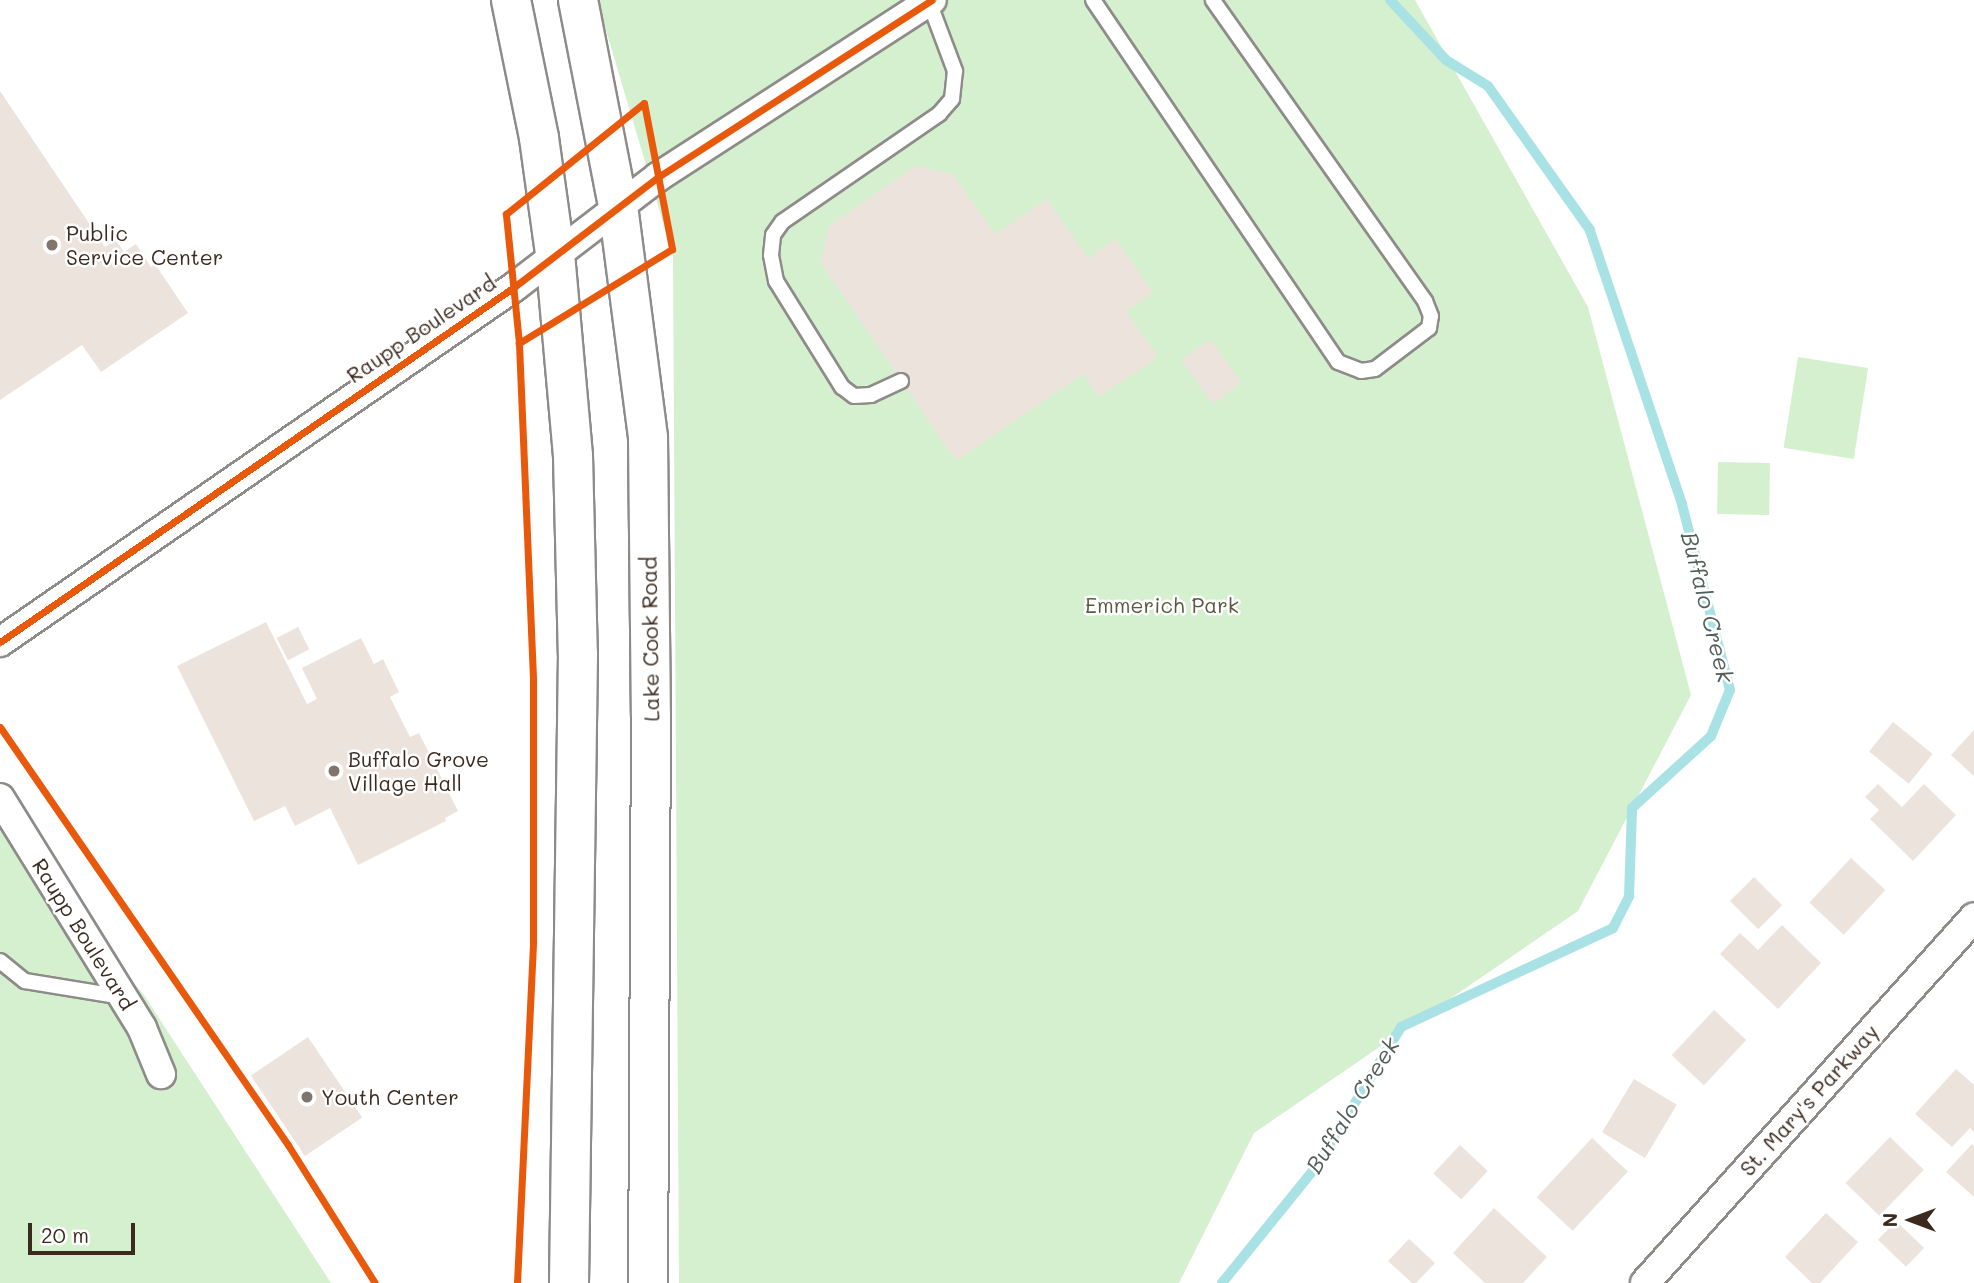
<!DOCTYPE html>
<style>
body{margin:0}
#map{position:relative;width:1974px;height:1283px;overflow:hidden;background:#fff;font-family:Mali,sans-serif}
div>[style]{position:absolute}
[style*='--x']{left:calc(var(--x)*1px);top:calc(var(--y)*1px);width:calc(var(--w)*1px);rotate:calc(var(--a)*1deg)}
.green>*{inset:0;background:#d4f0ce;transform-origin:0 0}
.stream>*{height:10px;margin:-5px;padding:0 5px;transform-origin:5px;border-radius:5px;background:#a9e2e5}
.building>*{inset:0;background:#ece3dc;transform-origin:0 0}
.roads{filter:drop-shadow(2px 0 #8e8b88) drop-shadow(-2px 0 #8e8b88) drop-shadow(0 2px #8e8b88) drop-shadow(0 -2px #8e8b88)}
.service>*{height:14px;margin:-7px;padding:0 7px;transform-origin:7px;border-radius:7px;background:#fff}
.minor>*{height:28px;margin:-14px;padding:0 14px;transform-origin:14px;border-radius:14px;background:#fff}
.primary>*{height:38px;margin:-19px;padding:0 19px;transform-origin:19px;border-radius:19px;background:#fff}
.cycleway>*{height:7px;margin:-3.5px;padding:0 3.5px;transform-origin:3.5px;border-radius:3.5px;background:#e8590c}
.dots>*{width:19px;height:19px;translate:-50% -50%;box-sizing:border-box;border:4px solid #fff;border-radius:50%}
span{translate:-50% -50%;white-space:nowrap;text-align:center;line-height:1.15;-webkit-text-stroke:5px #fff;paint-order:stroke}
.poi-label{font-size:21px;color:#3b2a1e}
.left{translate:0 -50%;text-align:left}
.street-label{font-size:21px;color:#3b2a1e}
.park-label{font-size:21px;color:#585840}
.water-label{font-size:23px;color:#515e56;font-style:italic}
.north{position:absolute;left:1876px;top:1185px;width:70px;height:70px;-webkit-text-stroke:5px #fff;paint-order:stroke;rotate:270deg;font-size:19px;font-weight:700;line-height:28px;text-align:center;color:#3b2a1e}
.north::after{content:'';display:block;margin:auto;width:24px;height:32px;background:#3b2a1e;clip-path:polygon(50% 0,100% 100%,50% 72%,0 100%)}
.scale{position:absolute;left:28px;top:1223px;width:107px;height:32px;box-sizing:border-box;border:4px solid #3b2a1e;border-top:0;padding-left:9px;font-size:21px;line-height:24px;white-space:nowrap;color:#3b2a1e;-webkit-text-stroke:5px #fff;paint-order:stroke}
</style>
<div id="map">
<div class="green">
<div style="clip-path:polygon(597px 0,1415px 0,1588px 307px,1691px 695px,1578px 911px,1254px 1133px,1179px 1283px,679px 1283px,673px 256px)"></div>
<div style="left:1798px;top:357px;width:71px;height:92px;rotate:9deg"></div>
<div style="left:1718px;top:462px;width:52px;height:52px;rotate:1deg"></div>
<div style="clip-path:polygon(0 828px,144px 995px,331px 1283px,0 1283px)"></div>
</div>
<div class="stream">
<div style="--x:1222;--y:1283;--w:149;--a:-51"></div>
<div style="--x:1316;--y:1167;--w:164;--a:-58.7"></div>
<div style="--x:1401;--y:1027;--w:234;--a:-25"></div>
<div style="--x:1613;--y:928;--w:36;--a:-63"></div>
<div style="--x:1629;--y:896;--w:88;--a:-88"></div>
<div style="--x:1632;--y:808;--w:107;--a:-42.3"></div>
<div style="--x:1711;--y:736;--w:50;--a:-67.6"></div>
<div style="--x:1730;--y:690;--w:192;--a:-104.5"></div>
<div style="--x:1682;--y:504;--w:289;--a:-108.6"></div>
<div style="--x:1590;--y:230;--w:176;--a:-125.3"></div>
<div style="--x:1488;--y:86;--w:49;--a:-148.2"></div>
<div style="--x:1446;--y:60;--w:82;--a:-133"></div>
</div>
<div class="building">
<div style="clip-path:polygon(0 91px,105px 247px,116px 240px,124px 252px,136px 244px,151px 267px,155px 264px,188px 313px,101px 372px,82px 345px,0 400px)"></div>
<div style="clip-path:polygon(915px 166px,953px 174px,995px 234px,1047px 199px,1088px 258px,1116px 239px,1153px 293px,1126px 311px,1158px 357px,1099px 397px,1083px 374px,956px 461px,821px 263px,828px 227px)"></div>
<div style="left:1210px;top:339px;width:54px;height:36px;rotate:54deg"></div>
<div style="clip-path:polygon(266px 622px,307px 704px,317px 699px,302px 668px,361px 638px,374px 664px,383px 659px,399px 692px,390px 697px,410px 737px,419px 733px,458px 811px,445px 818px,446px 821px,358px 865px,330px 808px,295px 826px,285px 806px,254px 821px,177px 666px)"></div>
<div style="left:298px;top:627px;width:25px;height:24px;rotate:63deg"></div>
<div style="left:1893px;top:722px;width:51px;height:38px;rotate:39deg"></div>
<div style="clip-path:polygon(1974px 730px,1974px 776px,1951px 755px)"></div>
<div style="clip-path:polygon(1878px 784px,1902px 807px,1924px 784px,1956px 815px,1913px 861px,1870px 819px,1879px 810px,1865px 797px)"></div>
<div style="left:1851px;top:858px;width:47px;height:61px;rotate:43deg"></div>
<div style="left:1754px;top:877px;width:40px;height:34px;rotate:45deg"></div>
<div style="clip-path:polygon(1782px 925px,1821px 963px,1778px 1009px,1720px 954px,1740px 933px,1758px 950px)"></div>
<div style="left:1714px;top:1010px;width:44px;height:62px;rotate:43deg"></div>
<div style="left:308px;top:1037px;width:97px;height:69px;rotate:56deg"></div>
<div style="clip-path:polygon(1956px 1069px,1974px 1085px,1974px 1132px,1970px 1128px,1952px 1147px,1915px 1114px)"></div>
<div style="left:1634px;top:1079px;width:50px;height:62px;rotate:31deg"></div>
<div style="left:1890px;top:1137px;width:47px;height:64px;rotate:44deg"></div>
<div style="left:1592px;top:1138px;width:49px;height:81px;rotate:43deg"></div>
<div style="clip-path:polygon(1972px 1144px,1974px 1146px,1974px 1197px,1946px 1172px)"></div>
<div style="left:1460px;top:1145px;width:38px;height:39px;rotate:43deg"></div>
<div style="clip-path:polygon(1494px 1208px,1547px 1257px,1523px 1283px,1485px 1283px,1453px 1253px)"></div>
<div style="clip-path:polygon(1826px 1213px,1858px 1242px,1820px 1283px,1812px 1283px,1785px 1257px)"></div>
<div style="left:1896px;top:1221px;width:39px;height:26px;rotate:44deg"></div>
<div style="clip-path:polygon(1409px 1239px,1435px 1263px,1416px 1283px,1412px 1283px,1388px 1261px)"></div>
</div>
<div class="roads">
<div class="service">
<div style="--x:1093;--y:0;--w:437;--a:55.9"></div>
<div style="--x:1338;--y:362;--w:25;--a:21"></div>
<div style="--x:1361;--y:371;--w:14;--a:-8"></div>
<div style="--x:1375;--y:369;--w:68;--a:-37.2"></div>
<div style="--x:1429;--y:328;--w:12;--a:-81"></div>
<div style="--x:1431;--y:316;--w:16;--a:-112"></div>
<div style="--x:1425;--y:301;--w:368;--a:-125.2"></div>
<div style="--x:901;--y:381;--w:33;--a:155"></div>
<div style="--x:871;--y:395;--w:17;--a:177"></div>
<div style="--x:854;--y:396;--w:15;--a:-143"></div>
<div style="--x:842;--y:387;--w:125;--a:-121.9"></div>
<div style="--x:776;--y:281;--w:26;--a:-101"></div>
<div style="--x:771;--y:255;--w:20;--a:-84"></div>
<div style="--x:773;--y:235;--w:16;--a:-55"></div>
<div style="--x:782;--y:222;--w:191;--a:-34.5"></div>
<div style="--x:939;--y:114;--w:20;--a:-49"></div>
<div style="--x:952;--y:99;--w:28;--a:-84"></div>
<div style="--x:955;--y:71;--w:74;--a:-110.6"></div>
<div style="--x:0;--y:961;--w:32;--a:39"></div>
<div style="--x:25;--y:981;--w:99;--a:9.3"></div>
</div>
<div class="minor">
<div style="--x:0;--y:642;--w:625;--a:-34.63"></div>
<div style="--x:514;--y:287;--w:181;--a:-37.4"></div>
<div style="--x:658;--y:177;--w:326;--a:-32.9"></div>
<div style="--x:0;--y:798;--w:270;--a:58.3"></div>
<div style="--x:142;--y:1028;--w:50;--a:67.6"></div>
<div style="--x:1645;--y:1283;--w:492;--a:-48"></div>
</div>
<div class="primary">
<div style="--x:511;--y:0;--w:141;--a:78.5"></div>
<div style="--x:539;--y:138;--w:117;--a:82.1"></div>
<div style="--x:555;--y:254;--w:203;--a:84.9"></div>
<div style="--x:573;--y:456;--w:198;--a:88.6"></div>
<div style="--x:578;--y:654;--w:629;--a:90.82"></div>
<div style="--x:578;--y:0;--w:210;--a:79"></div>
<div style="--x:618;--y:206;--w:234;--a:82.6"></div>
<div style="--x:648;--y:438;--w:277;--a:89.4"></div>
<div style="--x:651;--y:715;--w:568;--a:90.3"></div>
</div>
</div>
<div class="cycleway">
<div style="--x:0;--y:642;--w:625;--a:-34.63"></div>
<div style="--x:514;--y:287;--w:181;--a:-37.4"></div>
<div style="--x:658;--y:177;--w:326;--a:-32.9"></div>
<div style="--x:0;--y:727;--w:508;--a:55.43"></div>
<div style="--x:288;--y:1145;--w:163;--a:57.8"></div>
<div style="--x:517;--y:1283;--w:342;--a:-87.3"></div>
<div style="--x:533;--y:941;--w:263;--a:-90"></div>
<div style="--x:533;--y:678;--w:335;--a:-92.4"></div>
<div style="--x:519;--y:343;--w:130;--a:-95.8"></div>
<div style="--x:506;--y:214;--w:177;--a:-38.8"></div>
<div style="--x:644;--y:103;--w:149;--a:79.1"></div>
<div style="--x:672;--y:249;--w:180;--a:148.4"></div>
</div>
<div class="dots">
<div style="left:52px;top:245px;background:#80756d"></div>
<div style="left:334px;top:771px;background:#80756d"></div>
<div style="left:307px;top:1097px;background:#80756d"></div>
</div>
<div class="poi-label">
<span class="left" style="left:66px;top:245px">Public<br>Service Center</span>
<span class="left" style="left:348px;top:771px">Buffalo Grove<br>Village Hall</span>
<span class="left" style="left:321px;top:1097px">Youth Center</span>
</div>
<div class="street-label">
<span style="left:421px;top:329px;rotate:-34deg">Raupp Boulevard</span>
<span style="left:650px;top:639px;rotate:-91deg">Lake Cook Road</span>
<span style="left:84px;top:934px;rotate:58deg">Raupp Boulevard</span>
<span style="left:1809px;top:1100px;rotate:-48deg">St. Mary's Parkway</span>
</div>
<div class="park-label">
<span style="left:1162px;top:605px">Emmerich Park</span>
</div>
<div class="water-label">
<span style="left:1708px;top:607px;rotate:76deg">Buffalo Creek</span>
<span style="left:1352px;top:1105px;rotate:-58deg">Buffalo Creek</span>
</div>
<div class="north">N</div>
<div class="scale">20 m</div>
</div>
